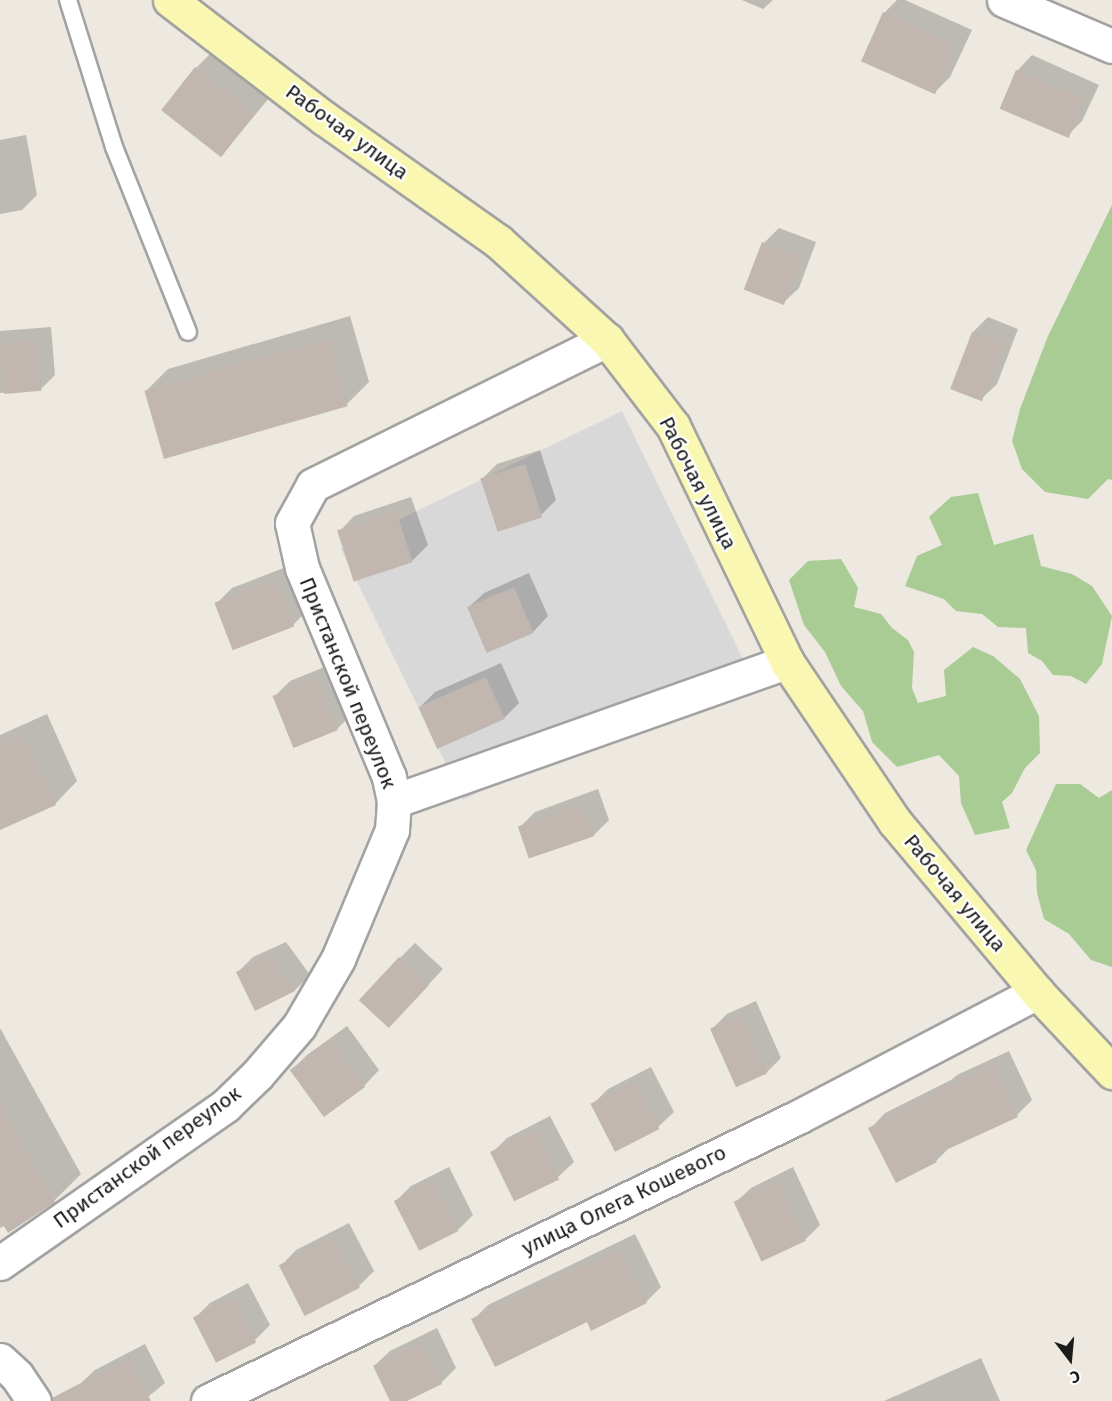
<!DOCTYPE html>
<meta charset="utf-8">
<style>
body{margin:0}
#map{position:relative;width:1112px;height:1401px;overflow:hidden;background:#ede8e0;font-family:"Fira Sans",sans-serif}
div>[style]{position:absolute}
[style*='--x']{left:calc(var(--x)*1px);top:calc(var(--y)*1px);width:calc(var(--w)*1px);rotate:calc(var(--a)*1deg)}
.residential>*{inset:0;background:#d9d8d8;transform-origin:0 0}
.forest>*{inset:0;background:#a9cc95}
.shadow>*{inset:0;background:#0003}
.building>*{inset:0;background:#c1b7b0;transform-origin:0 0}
.roads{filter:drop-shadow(2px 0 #a2a2a2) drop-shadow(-2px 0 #a2a2a2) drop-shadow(0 2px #a2a2a2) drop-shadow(0 -2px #a2a2a2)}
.lane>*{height:16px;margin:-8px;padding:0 8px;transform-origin:8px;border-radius:8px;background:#fff}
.street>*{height:33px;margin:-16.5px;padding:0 16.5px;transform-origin:16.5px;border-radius:16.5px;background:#fff}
.secondary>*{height:33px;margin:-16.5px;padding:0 16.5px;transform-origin:16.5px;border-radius:16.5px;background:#f9f7b2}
span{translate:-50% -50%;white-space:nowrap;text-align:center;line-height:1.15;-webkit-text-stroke:4.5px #fff;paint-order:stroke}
.street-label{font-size:21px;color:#1b1b1b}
.north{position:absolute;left:1040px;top:1329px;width:60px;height:60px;-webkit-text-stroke:4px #fff;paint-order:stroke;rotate:164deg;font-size:16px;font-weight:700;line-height:24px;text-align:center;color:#1b1b1b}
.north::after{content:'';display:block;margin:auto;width:21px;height:27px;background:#1b1b1b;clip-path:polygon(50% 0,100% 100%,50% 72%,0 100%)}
</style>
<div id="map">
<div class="residential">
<div style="left:622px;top:411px;width:280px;height:313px;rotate:64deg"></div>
</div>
<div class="forest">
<div style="clip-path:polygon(1112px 205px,1112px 480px,1108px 479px,1088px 499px,1045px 492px,1022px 469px,1012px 441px,1020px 409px,1048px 336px)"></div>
<div style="clip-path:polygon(978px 493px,994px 545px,1033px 534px,1041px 566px,1072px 574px,1092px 586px,1112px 616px,1102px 664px,1086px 684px,1071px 676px,1053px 675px,1042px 661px,1028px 653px,1026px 628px,998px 627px,982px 614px,956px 611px,944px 599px,905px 586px,917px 556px,942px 545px,929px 517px,951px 497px)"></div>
<div style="clip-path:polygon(841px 559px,858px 588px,854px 607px,881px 614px,892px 628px,908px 640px,914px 652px,912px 688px,918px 703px,946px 696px,944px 670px,973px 647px,993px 656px,1020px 679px,1039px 716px,1040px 753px,1025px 768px,1012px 793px,1002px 802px,1010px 828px,975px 835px,961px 803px,959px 776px,939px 755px,897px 767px,872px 742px,863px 711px,841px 686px,825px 652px,804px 625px,789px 580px,808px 561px)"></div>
<div style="clip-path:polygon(1056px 784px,1080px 784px,1099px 798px,1112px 790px,1112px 967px,1091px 960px,1069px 934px,1044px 919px,1037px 893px,1036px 870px,1026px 850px)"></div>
</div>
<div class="shadow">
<div style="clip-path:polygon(742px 0,773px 0,763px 9px)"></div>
<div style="clip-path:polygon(897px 0,905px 0,972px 30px,950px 77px,935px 92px,884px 13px)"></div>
<div style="clip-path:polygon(211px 53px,269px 98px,222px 155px,196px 68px)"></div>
<div style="clip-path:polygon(1032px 55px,1099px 85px,1082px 121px,1067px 136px,1017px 71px)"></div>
<div style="clip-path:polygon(26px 135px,37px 195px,22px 210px,0 214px,0 140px)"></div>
<div style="clip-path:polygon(779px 228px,816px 242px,799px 288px,783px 303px,764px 243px)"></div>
<div style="clip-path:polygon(350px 316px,369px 382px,347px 404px,164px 456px,146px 391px,168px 369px)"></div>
<div style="clip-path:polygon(988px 317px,1018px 329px,997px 384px,981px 399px,973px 332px)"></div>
<div style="clip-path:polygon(51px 327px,55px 375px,40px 390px,0 393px,0 331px)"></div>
<div style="clip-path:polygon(540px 450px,556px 500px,541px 515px,482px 479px,497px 464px)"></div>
<div style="clip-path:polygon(411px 497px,428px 545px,412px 561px,339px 532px,354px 516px)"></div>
<div style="clip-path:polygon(291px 565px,308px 610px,293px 625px,217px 603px,232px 588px)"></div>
<div style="clip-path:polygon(529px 573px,548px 616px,533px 632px,468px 608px,484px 593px)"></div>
<div style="clip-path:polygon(501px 663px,519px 703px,504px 718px,420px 707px,435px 692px)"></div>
<div style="clip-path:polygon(332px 664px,353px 713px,338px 728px,295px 746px,275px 696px,290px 681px)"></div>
<div style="clip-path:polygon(47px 714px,77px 781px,55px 804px,0 828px,0 735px)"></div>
<div style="clip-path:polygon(598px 789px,609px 820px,594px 835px,520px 827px,535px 812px)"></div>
<div style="clip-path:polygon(286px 942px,310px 975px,295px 990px,255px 1009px,238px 972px,253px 957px)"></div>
<div style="clip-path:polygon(415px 943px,443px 969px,404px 1011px,400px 958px)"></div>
<div style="clip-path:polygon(756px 1001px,781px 1058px,766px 1073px,711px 1030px,727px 1014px)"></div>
<div style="clip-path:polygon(347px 1026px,379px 1070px,364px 1086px,292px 1070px,307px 1055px)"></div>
<div style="clip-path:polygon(0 1028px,81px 1174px,54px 1201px,0 1228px)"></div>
<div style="clip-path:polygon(1009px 1051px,1032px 1100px,1017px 1115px,951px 1146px,936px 1161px,870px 1129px,885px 1113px,951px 1080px,957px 1075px)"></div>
<div style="clip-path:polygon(651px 1067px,674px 1112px,658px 1127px,616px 1149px,593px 1104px,608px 1089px)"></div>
<div style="clip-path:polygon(550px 1116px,574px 1162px,558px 1177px,515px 1199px,492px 1153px,507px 1138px)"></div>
<div style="clip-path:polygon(449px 1167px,473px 1215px,458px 1230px,396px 1201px,411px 1186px)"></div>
<div style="clip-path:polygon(793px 1167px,820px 1225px,805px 1240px,735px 1203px,751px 1188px)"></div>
<div style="clip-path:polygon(349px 1223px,374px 1271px,359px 1286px,281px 1266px,296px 1250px)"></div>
<div style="clip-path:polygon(635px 1234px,661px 1287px,646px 1302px,587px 1320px,473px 1320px,488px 1305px)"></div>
<div style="clip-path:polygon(248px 1283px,270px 1325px,255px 1340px,195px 1318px,210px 1303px)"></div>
<div style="clip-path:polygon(437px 1328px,456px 1368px,441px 1383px,404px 1401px,392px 1401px,374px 1366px,390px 1351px)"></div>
<div style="clip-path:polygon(145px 1344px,165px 1383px,143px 1401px,88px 1401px,79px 1385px,95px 1370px)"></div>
<div style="clip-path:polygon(981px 1358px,1000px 1401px,884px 1401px)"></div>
</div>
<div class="building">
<div style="left:883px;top:12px;width:81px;height:54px;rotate:24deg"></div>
<div style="left:195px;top:67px;width:76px;height:55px;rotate:38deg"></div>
<div style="left:1016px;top:70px;width:75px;height:42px;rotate:23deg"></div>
<div style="left:762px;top:242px;width:43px;height:51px;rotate:21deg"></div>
<div style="left:972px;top:332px;width:34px;height:61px;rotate:21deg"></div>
<div style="left:328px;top:338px;width:71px;height:191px;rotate:74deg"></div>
<div style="left:37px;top:341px;width:50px;height:37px;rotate:85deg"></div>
<div style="left:525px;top:464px;width:56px;height:47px;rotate:72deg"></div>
<div style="left:396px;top:511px;width:54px;height:62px;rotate:72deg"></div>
<div style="left:276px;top:579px;width:51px;height:66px;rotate:69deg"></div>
<div style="left:514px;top:587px;width:50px;height:51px;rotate:67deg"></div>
<div style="left:486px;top:677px;width:46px;height:74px;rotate:66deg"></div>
<div style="left:317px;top:678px;width:56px;height:48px;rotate:68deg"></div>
<div style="clip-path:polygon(24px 735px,56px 805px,0 830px,0 746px)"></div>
<div style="left:583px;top:804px;width:34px;height:69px;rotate:71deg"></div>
<div style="clip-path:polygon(270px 956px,295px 991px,255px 1011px,236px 972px)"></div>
<div style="left:399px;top:957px;width:41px;height:59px;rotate:43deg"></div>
<div style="left:741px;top:1015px;width:64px;height:34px;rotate:66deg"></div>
<div style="left:331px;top:1040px;width:58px;height:51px;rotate:54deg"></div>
<div style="clip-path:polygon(994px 1065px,1018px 1117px,933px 1156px,937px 1162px,896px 1183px,868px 1128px,941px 1092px,940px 1089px)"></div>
<div style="left:635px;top:1081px;width:54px;height:50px;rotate:63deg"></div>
<div style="clip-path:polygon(0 1103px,55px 1202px,8px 1233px,0 1219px)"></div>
<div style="left:535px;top:1130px;width:55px;height:50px;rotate:64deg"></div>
<div style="left:433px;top:1181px;width:56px;height:44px;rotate:63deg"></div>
<div style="left:778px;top:1181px;width:66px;height:49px;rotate:65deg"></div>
<div style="left:334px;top:1237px;width:57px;height:62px;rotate:63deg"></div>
<div style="clip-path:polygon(620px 1249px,647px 1303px,591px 1331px,587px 1322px,495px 1367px,471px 1319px)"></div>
<div style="left:233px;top:1297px;width:51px;height:45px;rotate:63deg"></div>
<div style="clip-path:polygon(421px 1343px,442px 1384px,407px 1401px,390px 1401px,373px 1366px)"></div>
<div style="clip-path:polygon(129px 1358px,151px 1401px,53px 1401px,52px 1398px)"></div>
</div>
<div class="roads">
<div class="lane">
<div style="--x:68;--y:0;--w:154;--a:72.6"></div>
<div style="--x:114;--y:147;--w:199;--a:68.2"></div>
</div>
<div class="street">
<div style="--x:1004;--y:0;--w:117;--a:23.1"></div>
<div style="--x:394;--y:801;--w:417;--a:-19.5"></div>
<div style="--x:0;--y:1263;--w:274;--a:-34.9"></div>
<div style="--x:225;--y:1106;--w:45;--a:-44.1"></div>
<div style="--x:257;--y:1075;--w:65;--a:-49.4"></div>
<div style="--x:299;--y:1026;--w:78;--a:-59.8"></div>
<div style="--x:338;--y:959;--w:140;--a:-67.3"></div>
<div style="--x:392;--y:830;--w:29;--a:-86"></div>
<div style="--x:394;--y:801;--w:25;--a:-102"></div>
<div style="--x:389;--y:777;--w:226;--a:-112.6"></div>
<div style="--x:302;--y:568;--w:46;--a:-102.5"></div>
<div style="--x:292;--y:523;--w:43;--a:-61.1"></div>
<div style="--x:313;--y:485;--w:328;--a:-26.3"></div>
<div style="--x:0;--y:1360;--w:23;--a:43"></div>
<div style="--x:17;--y:1376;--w:30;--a:56"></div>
<div style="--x:208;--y:1401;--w:655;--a:-25.7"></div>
<div style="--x:798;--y:1117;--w:270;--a:-27.6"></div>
</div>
<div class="secondary">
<div style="--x:170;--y:0;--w:194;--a:37.5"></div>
<div style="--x:324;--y:118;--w:214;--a:35.3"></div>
<div style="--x:499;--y:242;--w:146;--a:42.2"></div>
<div style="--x:607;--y:340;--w:108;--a:52.5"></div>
<div style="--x:673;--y:426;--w:262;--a:64.2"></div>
<div style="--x:787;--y:662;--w:193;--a:56"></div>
<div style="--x:895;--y:822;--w:222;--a:50.1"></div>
<div style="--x:1037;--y:992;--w:110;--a:46.8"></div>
</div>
</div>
<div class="street-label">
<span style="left:347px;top:132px;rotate:36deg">Рабочая улица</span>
<span style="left:698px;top:483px;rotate:63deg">Рабочая улица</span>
<span style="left:348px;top:683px;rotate:68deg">Пристанской переулок</span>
<span style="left:955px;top:893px;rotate:50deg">Рабочая улица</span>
<span style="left:147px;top:1157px;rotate:-36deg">Пристанской переулок</span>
<span style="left:624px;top:1200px;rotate:-26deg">улица Олега Кошевого</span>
</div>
<div class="north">С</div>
</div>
